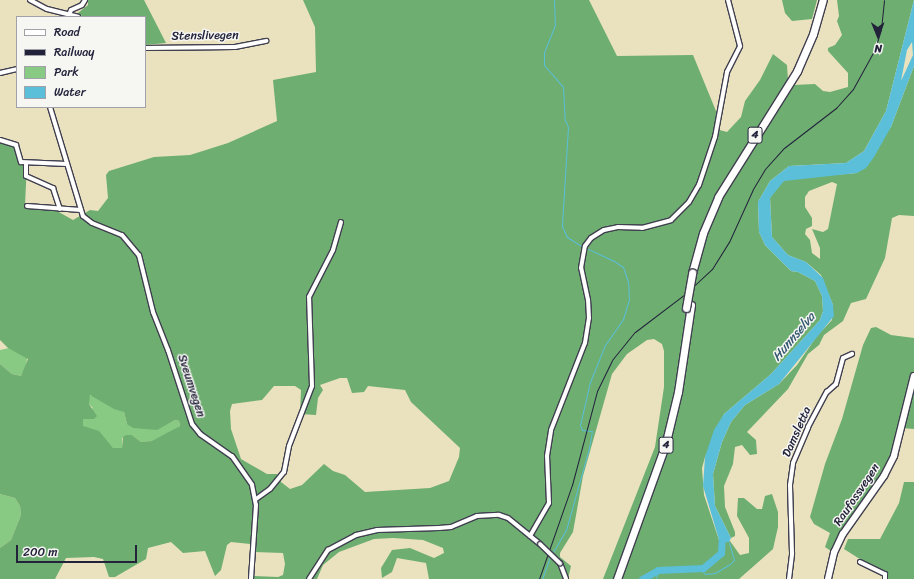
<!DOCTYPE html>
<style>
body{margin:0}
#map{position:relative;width:914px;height:579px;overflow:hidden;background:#eae2bf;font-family:Sriracha,sans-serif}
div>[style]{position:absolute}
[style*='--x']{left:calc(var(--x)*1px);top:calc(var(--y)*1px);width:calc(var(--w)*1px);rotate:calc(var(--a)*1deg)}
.green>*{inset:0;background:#88ca83}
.forest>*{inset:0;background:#6eae71}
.water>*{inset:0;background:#5bbfd9}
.stream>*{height:1px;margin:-0.5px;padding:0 0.5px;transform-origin:0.5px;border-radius:0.5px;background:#5bbfd9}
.river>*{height:7px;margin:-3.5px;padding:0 3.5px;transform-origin:3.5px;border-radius:3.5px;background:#5bbfd9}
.roads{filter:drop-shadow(1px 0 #403f4f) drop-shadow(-1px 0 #403f4f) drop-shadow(0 1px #403f4f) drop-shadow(0 -1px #403f4f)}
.street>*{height:4px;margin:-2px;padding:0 2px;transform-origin:2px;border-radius:2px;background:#fff}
.secondary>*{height:5.5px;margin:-2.75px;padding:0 2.75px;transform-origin:2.75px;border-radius:2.75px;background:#fff}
.highway>*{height:7px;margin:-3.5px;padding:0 3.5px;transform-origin:3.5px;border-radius:3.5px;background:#fff}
.rail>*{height:1px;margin:-0.5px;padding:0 0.5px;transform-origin:0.5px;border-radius:0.5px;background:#22223b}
.bridges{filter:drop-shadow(1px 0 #403f4f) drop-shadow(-1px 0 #403f4f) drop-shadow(0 1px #403f4f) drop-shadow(0 -1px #403f4f)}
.street-bridge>*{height:4px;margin:-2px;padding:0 2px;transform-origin:2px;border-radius:2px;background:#fff}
.highway-bridge>*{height:7px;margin:-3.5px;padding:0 3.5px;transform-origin:3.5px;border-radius:3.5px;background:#fff}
span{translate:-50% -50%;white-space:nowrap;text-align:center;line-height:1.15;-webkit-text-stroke:3px #f6f6f2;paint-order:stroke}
.shield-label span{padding:1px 3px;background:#f6f6f2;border:1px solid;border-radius:3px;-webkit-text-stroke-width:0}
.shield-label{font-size:11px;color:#22223b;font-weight:700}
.street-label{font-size:12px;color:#22223b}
.water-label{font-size:13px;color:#365972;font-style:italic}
.legend{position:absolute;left:16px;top:16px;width:130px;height:92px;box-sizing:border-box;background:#f6f6f2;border:1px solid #a1a1a9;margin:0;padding:5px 7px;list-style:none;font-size:12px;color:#22223b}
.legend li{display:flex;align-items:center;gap:8px;height:20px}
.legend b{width:20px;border:1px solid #a1a1a9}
.north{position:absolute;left:858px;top:16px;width:40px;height:40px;-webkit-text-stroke:3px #f6f6f2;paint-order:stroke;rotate:179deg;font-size:11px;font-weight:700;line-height:16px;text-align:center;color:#22223b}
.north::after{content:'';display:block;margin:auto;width:14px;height:18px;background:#22223b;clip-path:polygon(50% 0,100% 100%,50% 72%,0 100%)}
.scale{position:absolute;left:16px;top:545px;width:121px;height:18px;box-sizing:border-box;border:2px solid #22223b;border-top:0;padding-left:5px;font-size:12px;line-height:14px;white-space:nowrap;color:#22223b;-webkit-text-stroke:3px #f6f6f2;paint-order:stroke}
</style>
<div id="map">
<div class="green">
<div style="clip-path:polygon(9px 348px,27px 357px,26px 368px,21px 376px,12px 374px,0 364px,0 350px)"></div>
<div style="clip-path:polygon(94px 395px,124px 412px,127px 424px,167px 424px,175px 420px,179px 421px,180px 426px,156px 441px,141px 442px,132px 435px,122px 438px,122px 448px,113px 448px,83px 427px,83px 419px,93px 408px,89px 404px,89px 396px)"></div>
<div style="clip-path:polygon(0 494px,15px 498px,20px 506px,21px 515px,11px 540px,0 548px)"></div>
</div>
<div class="forest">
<div style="clip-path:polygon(88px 0,144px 0,166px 43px,145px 45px,145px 17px,83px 17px,78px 13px,88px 5px)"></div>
<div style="clip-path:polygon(evenodd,303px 0,589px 0,617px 56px,693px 55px,716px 111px,716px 129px,727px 132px,741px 117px,745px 101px,760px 80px,773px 54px,787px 65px,788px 80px,793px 85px,815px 84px,823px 91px,830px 92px,848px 87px,848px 73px,828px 51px,828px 48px,835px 45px,842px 35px,837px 21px,839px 16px,837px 0,914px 0,886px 111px,864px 151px,846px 163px,789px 166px,770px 181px,758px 202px,759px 232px,765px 245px,791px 271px,798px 272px,815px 281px,822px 296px,823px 311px,820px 320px,771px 374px,724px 414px,705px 457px,702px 468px,704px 495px,720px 543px,730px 541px,740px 555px,749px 553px,749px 538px,737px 516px,738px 498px,744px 498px,757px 509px,762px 509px,765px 496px,772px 494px,778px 512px,778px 527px,773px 549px,739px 579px,603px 579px,655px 447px,664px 387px,664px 351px,662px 344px,654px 339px,647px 340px,627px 354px,612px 374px,583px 476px,573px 532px,560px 553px,560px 557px,571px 566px,568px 579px,429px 579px,426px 563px,397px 558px,392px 572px,382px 578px,381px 568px,392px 550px,410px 548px,434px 558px,444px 553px,443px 548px,423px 540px,393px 538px,374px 539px,339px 552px,323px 565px,317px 579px,253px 579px,253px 576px,278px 577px,283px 575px,285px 564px,283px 553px,254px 552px,250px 544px,231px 542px,227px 545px,221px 570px,215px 576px,205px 551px,183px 553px,171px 542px,148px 548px,146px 559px,115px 577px,109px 577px,103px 559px,94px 557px,66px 558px,55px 579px,0 579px,0 548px,11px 540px,21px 515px,20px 506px,15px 498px,0 494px,0 364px,12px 374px,21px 376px,28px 359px,8px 348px,0 340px,0 140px,16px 144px,22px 161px,27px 163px,25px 205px,57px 211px,73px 220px,90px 210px,98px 211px,108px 198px,106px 175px,109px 171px,154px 157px,190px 155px,228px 143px,277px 121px,273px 80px,316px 72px,315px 27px,303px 0,340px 378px,347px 378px,352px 393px,364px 392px,368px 386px,405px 390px,411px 402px,460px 448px,459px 457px,449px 481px,430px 488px,365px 492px,345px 475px,333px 471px,324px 464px,302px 485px,290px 489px,281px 482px,277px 474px,267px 474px,241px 459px,231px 429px,230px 411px,232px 404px,262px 400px,274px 386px,295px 386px,301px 390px,300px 414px,316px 415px,318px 398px,323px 390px,320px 385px,340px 378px,303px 0,90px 395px,114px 409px,124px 412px,127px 424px,133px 428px,157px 430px,175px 420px,179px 421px,180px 426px,152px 441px,141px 442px,132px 435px,126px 435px,123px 437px,122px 448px,113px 448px,99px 431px,83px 426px,83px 419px,94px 419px,97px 416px,89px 404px,90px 395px)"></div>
<div style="clip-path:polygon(782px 0,817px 0,812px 19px,792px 21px,785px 13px)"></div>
<div style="clip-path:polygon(evenodd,914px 66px,914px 216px,899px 215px,892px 218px,885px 258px,866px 299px,851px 303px,843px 321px,824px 335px,819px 345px,808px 354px,788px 389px,747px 432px,756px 440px,757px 454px,750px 455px,742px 445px,735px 447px,733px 464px,724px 486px,725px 507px,735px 532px,735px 536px,731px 538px,715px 506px,713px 474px,722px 442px,731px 422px,745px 405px,779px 384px,797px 365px,817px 336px,832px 320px,833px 305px,821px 275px,806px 262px,788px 255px,772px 237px,770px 198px,779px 184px,787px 179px,857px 173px,891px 127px,914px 66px,832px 182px,837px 184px,828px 229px,823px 232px,812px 229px,820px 248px,820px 259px,812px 253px,810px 240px,805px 234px,806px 229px,812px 226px,812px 218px,805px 207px,805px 197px,809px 191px,832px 182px)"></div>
<div style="clip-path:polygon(876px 327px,891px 335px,914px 338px,914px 429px,901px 428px,885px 470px,852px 515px,831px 551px,825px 547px,830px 533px,814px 524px,810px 517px,825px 464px,842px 419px,863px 345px,871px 328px)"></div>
<div style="clip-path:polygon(904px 482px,914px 482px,914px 579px,887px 579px,885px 575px,844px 549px,848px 539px,880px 539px,899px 503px)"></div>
</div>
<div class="water">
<div style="clip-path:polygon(evenodd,914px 0,914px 66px,891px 127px,874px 157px,866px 168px,857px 173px,784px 181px,770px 198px,772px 237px,788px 255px,806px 262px,823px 278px,833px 305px,834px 316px,779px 384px,745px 405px,731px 422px,722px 442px,713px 474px,715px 506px,731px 538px,729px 542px,720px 543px,703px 486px,705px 457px,714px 430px,724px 414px,771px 374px,820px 320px,823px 311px,822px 296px,815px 281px,798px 272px,791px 271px,765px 245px,759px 232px,758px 202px,770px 181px,789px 166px,846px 163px,864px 151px,886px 111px,914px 0,912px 42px,913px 55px,901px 81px,907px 50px,912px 42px)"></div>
</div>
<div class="stream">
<div style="--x:554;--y:0;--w:25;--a:88"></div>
<div style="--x:555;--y:25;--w:29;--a:112"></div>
<div style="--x:544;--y:52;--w:13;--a:90"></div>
<div style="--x:544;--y:65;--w:29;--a:49"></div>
<div style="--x:563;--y:87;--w:33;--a:87"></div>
<div style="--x:565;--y:120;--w:8;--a:67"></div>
<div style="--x:568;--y:127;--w:99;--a:93.5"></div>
<div style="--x:562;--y:226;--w:12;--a:66"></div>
<div style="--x:567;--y:237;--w:19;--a:32"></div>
<div style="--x:552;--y:554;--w:28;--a:-60"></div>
<div style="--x:566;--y:530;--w:85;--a:-74.3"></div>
<div style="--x:589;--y:448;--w:17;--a:-80"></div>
<div style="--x:592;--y:431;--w:10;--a:-174"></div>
<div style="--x:582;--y:430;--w:5;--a:-112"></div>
<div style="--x:580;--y:425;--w:44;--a:-76.9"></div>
<div style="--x:590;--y:382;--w:40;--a:-68"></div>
<div style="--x:605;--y:345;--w:32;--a:-55"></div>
<div style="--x:623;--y:319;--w:21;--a:-73"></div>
<div style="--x:629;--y:299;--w:17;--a:-93"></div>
<div style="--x:628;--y:282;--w:16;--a:-108"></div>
<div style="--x:623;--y:267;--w:11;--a:-146"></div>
<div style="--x:614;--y:261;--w:31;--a:-155"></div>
<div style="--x:700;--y:569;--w:7;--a:45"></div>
<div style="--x:705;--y:574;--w:10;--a:-6"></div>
<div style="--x:715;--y:573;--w:17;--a:-31"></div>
<div style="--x:730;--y:564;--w:6;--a:-45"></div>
<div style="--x:734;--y:560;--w:18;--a:-106"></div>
<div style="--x:542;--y:579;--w:23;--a:-70"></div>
<div style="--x:656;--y:579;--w:9;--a:-77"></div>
</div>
<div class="river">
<div style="--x:642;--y:579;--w:18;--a:-29"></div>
<div style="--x:658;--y:570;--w:45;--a:-2.5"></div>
<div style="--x:703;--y:568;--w:23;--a:-40"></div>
<div style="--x:721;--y:553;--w:18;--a:-87"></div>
</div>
<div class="roads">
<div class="street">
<div style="--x:30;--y:0;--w:19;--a:28"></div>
<div style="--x:47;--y:9;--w:32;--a:14"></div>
<div style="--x:69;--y:15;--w:5;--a:-68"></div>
<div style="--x:71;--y:10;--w:12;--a:-24"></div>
<div style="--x:82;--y:5;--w:6;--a:-59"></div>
<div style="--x:145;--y:48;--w:90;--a:-0.6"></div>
<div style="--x:235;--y:47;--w:32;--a:-11"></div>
<div style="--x:0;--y:73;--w:17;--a:-13"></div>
<div style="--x:50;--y:107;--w:114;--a:73.2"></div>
<div style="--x:83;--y:216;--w:11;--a:38"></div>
<div style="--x:92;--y:223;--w:32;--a:22"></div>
<div style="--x:122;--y:235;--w:26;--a:50"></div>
<div style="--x:139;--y:255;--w:59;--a:76.2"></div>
<div style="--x:153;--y:312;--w:41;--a:68.5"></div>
<div style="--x:168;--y:350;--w:78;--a:72"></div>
<div style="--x:192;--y:424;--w:13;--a:51"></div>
<div style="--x:200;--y:434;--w:39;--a:35"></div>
<div style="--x:232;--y:456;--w:35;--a:55"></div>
<div style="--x:252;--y:485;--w:20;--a:79"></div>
<div style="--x:256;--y:505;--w:74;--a:93.9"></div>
<div style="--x:0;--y:140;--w:17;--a:17"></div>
<div style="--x:16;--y:145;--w:18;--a:74"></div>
<div style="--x:21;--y:162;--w:46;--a:2.5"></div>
<div style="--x:26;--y:163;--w:13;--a:90"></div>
<div style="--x:26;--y:176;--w:30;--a:24"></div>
<div style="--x:53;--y:188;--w:22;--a:72"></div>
<div style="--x:27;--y:206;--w:54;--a:4.2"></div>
<div style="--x:256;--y:499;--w:17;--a:-36"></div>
<div style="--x:270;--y:489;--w:22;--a:-51"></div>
<div style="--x:284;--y:472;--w:26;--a:-79"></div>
<div style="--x:289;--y:446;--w:64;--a:-69"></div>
<div style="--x:312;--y:386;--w:89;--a:-91.9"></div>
<div style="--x:309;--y:297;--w:53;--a:-62.9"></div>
<div style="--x:333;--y:250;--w:29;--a:-74"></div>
<div style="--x:530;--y:536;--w:38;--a:-60"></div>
<div style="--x:549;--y:503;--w:47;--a:-92.4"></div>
<div style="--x:547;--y:456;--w:26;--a:-81"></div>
<div style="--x:551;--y:430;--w:93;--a:-68.7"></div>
<div style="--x:585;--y:343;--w:25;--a:-81"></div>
<div style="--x:589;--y:318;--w:18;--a:-93"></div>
<div style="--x:588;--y:300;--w:33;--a:-102"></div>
<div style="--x:581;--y:268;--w:22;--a:-80"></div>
<div style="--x:585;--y:246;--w:10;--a:-53"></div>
<div style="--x:591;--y:238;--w:15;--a:-32"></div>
<div style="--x:604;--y:230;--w:14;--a:-12"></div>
<div style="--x:618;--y:227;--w:24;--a:2"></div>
<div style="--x:642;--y:228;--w:30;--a:-15"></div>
<div style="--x:671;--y:220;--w:25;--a:-45"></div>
<div style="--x:689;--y:202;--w:20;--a:-60"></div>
<div style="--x:699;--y:185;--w:51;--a:-71.6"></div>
<div style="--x:715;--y:137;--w:66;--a:-79.5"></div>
<div style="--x:727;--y:72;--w:29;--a:-63"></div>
<div style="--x:740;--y:46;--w:48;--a:-104.6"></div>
<div style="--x:860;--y:562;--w:28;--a:26"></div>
<div style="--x:885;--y:574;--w:5;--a:90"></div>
<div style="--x:560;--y:563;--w:17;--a:69"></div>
<div style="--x:309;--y:579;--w:35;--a:-57"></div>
<div style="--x:328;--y:550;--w:32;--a:-28"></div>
<div style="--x:356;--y:535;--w:22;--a:-13"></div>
<div style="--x:377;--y:530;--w:62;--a:-1.8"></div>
<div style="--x:439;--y:528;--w:12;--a:-5"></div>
<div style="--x:451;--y:527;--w:28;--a:-23"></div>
<div style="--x:477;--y:516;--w:22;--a:-3"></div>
<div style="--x:499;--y:515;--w:9;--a:18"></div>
<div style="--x:508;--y:518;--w:41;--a:39.1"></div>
<div style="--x:789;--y:579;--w:26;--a:-83"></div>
<div style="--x:792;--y:553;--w:68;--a:-91.7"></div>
<div style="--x:790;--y:485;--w:22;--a:-82"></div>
<div style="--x:793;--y:463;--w:39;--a:-67"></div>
<div style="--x:808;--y:427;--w:40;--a:-62"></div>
<div style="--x:827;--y:392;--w:12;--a:-42"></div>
<div style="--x:836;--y:384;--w:27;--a:-75"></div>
<div style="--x:843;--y:358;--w:10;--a:-24"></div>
</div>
<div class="secondary">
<div style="--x:828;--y:579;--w:27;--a:-77"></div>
<div style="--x:834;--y:553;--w:21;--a:-65"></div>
<div style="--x:843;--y:534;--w:71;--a:-54.7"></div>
<div style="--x:884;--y:476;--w:22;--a:-63"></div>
<div style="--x:894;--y:456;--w:82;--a:-76"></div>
</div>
<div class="highway">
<div style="--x:692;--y:273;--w:41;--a:-74.6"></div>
<div style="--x:703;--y:233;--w:39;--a:-67"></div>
<div style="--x:718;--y:197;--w:149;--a:-57.9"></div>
<div style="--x:797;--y:71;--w:40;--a:-66.6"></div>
<div style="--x:813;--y:34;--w:35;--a:-74"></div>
<div style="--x:617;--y:579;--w:141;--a:-70.2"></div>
<div style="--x:665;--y:446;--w:56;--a:-76.5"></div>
<div style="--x:678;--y:392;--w:88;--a:-81.5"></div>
</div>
</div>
<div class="rail">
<div style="--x:539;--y:579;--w:100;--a:-70.7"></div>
<div style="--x:572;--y:485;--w:97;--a:-75.1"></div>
<div style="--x:597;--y:391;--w:34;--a:-64"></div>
<div style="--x:612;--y:360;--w:36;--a:-51"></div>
<div style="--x:635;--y:332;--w:63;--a:-37.2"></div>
<div style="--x:685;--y:294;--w:37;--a:-43"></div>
<div style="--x:712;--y:269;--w:32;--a:-58"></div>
<div style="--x:729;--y:242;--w:58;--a:-65.6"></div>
<div style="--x:753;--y:189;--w:23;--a:-59"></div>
<div style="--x:765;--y:169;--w:28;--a:-48"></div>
<div style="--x:784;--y:148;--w:66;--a:-37.6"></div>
<div style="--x:836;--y:108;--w:25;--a:-48"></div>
<div style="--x:853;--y:89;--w:46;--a:-61.2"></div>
<div style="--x:875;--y:49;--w:21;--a:-73"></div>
<div style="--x:881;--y:29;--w:29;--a:-84"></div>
</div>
<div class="bridges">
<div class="street-bridge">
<div style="--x:540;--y:544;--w:28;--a:44"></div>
</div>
<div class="highway-bridge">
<div style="--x:686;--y:308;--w:36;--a:-80"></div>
</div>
</div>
<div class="shield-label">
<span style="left:755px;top:135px">4</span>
<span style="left:666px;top:445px">4</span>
</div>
<div class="street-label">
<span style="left:205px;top:36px;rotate:-1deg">Stenslivegen</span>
<span style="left:191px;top:386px;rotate:72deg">Sveumvegen</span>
<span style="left:797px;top:432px;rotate:-66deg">Damsletta</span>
<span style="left:857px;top:495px;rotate:-56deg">Raufossvegen</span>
</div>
<div class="water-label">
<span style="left:794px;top:337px;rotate:-50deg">Hunnselva</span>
</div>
<ul class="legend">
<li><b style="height:5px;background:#fff"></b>Road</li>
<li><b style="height:5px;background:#22223b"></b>Railway</li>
<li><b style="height:11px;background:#88ca83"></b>Park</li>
<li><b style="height:11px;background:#5bbfd9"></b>Water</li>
</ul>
<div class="north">N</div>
<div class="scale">200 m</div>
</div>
